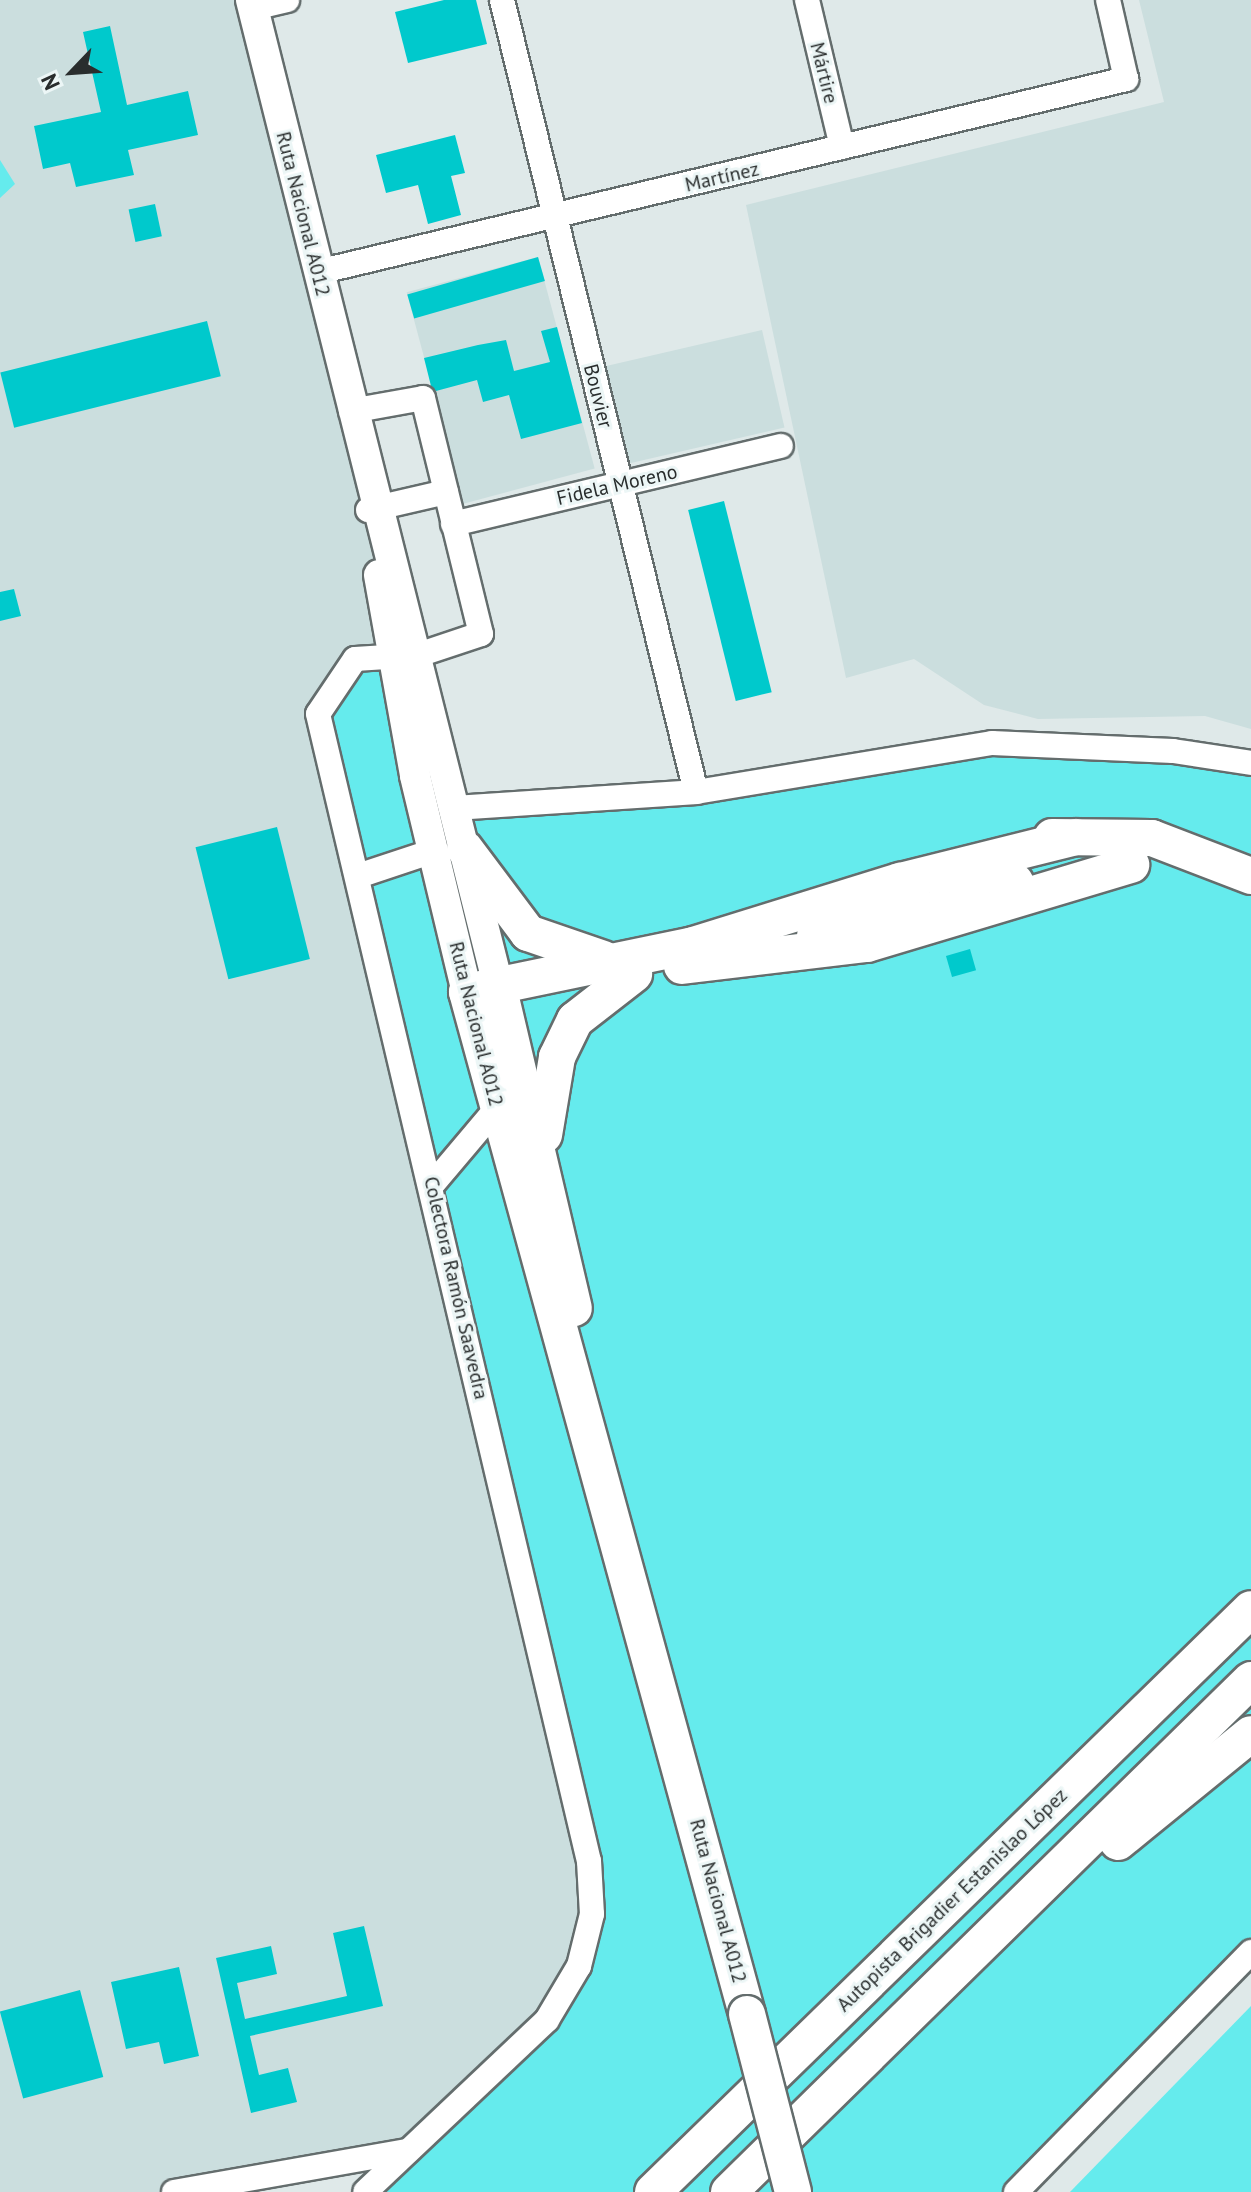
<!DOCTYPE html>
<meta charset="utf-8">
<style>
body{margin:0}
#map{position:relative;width:1251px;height:2192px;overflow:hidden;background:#dfe9e9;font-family:"PT Sans",sans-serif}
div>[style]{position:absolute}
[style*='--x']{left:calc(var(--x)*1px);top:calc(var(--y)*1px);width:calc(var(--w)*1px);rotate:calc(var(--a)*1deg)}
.built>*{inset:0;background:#cbdede;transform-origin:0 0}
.green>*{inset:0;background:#65ebed}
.building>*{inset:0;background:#00c9cc;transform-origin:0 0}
.roads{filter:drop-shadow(2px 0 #646d6d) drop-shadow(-2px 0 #646d6d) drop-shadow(0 2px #646d6d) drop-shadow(0 -2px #646d6d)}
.minor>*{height:24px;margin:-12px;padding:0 12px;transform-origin:12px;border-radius:12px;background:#fff}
.major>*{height:30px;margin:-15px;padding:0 15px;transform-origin:15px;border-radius:15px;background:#fff}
.highway>*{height:36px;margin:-18px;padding:0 18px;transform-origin:18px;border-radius:18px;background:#fff}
.bridges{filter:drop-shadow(2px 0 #646d6d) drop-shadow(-2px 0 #646d6d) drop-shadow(0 2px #646d6d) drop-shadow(0 -2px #646d6d)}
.highway-bridge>*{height:36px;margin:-18px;padding:0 18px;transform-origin:18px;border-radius:18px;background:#fff}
span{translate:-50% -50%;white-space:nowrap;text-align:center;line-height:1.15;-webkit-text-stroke:6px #ecf6f6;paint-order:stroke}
.street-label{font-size:20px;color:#292d2d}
.north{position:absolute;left:32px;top:32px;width:80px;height:80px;-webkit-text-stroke:6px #ecf6f6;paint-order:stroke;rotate:245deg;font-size:22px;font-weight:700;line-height:32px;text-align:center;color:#292d2d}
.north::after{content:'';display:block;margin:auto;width:28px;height:36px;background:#292d2d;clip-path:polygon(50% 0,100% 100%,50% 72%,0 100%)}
</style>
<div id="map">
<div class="built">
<div style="clip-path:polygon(0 0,251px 0,355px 427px,592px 1914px,547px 2020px,407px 2151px,174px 2192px,0 2192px)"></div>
<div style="clip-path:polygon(1139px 0,1251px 0,1251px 729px,1205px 716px,1038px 719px,984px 705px,914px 659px,846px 678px,746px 205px,1164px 102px)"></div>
<div style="left:538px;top:257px;width:219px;height:136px;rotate:75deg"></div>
<div style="left:762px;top:330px;width:100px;height:162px;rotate:77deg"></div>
</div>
<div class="green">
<div style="clip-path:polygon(0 160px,15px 184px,0 198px)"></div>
<div style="clip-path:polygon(355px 659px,394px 659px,455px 807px,696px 792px,936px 748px,1251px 763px,1251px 1952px,1016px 2192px,365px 2192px,547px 2020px,592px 1914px,318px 714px)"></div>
<div style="clip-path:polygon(1251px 2006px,1251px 2192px,1070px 2192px)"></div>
</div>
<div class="building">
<div style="clip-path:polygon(444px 0,476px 0,487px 44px,408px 63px,395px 12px)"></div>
<div style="clip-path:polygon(110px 26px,127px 105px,188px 91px,198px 135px,128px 150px,134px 175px,76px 187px,70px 163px,43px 169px,34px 126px,101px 112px,83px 32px)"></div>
<div style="clip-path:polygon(455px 135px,465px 173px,451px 176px,461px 215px,428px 224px,418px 185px,386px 193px,376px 155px)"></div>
<div style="left:155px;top:204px;width:33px;height:27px;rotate:78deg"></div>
<div style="left:538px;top:257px;width:25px;height:136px;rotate:74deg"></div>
<div style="left:207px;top:321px;width:57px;height:213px;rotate:76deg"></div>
<div style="clip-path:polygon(557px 327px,582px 423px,521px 439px,509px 395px,483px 402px,477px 380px,436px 391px,431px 386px,424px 358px,478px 345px,506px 340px,514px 371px,550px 362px,541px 331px)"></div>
<div style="left:724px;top:501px;width:197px;height:37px;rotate:76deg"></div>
<div style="clip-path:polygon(14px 589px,21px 616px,0 621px,0 592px)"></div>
<div style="left:277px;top:827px;width:136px;height:84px;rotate:76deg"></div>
<div style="left:970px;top:949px;width:22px;height:25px;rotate:74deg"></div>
<div style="clip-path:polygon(364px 1926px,383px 2006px,250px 2036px,259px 2075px,288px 2068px,297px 2102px,251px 2113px,216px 1958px,271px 1946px,277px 1974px,237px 1983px,245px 2019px,347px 1996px,333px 1933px)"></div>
<div style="clip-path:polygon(179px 1967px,199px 2056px,164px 2064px,159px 2042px,126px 2049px,111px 1982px)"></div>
<div style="left:80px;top:1990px;width:90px;height:83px;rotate:75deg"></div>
</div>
<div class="roads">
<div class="minor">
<div style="--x:502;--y:0;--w:815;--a:76.24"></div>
<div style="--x:807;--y:0;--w:151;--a:76.6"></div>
<div style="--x:253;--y:8;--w:35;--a:-13"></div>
<div style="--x:318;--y:272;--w:831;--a:-13.43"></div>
<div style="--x:1126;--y:79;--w:81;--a:-102.8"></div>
<div style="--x:351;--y:411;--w:73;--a:-10.2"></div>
<div style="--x:423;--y:398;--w:243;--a:76.2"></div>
<div style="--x:481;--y:634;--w:66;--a:161.6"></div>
<div style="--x:418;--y:655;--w:63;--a:176.4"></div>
<div style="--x:355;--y:659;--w:66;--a:123.9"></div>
<div style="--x:318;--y:714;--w:1179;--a:76.71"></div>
<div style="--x:589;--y:1861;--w:53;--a:86.8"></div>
<div style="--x:592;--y:1914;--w:54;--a:104"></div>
<div style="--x:579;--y:1966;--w:63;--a:120.7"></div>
<div style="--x:547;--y:2020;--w:250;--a:136.6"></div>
<div style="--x:368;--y:510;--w:80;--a:-13"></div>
<div style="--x:453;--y:524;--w:337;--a:-13.4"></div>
<div style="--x:455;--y:808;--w:242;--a:-3.8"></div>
<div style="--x:696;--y:792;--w:300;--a:-9.4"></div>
<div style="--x:992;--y:743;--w:181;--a:2.5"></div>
<div style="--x:1173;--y:751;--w:79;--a:8.7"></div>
<div style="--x:358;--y:876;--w:79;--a:-18.4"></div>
<div style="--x:432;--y:1185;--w:101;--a:-49.8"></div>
<div style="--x:174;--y:2192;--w:237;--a:-10"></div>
<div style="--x:1016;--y:2192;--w:336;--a:-45.6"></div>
</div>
<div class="major">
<div style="--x:251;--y:0;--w:1015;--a:75.92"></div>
<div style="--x:379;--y:575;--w:204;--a:79.8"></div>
<div style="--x:415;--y:776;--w:222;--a:76.5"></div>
</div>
<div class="highway">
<div style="--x:1052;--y:837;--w:100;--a:0.6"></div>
<div style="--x:1152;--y:838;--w:106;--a:21"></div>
<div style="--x:465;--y:849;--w:105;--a:53.1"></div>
<div style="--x:528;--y:933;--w:80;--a:18.9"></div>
<div style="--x:947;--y:897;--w:70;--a:-12.4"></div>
<div style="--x:815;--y:936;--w:107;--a:-16.9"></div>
<div style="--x:682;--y:966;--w:186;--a:-6.8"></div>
<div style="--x:867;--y:944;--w:276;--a:-16.7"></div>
<div style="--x:498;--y:985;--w:332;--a:76.8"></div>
<div style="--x:544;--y:1135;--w:79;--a:-80.5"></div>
<div style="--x:557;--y:1057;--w:41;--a:-64.1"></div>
<div style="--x:575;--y:1020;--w:75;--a:-37.9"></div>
<div style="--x:1118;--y:1842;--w:171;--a:-39.1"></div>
<div style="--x:747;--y:2014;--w:1060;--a:-105.32"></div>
<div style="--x:467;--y:992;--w:231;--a:-11.7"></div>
<div style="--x:693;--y:945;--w:217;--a:-17.2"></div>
<div style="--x:900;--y:881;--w:181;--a:-14"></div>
<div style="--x:653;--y:2192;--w:835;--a:-44.27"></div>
<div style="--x:729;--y:2192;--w:731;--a:-44.45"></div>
</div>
</div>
<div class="bridges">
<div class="highway-bridge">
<div style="--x:747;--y:2014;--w:184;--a:75.5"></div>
</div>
</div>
<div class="street-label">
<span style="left:824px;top:73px;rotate:76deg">Mártire</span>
<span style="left:722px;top:177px;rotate:-13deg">Martínez</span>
<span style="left:303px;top:214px;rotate:76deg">Ruta Nacional A012</span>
<span style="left:598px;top:396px;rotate:76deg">Bouvier</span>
<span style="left:617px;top:485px;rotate:-13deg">Fidela Moreno</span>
<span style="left:476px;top:1024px;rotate:76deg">Ruta Nacional A012</span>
<span style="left:456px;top:1288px;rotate:77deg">Colectora Ramón Saavedra</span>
<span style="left:952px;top:1900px;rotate:-44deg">Autopista Brigadier Estanislao López</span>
<span style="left:718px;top:1901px;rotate:75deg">Ruta Nacional A012</span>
</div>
<div class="north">N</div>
</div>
